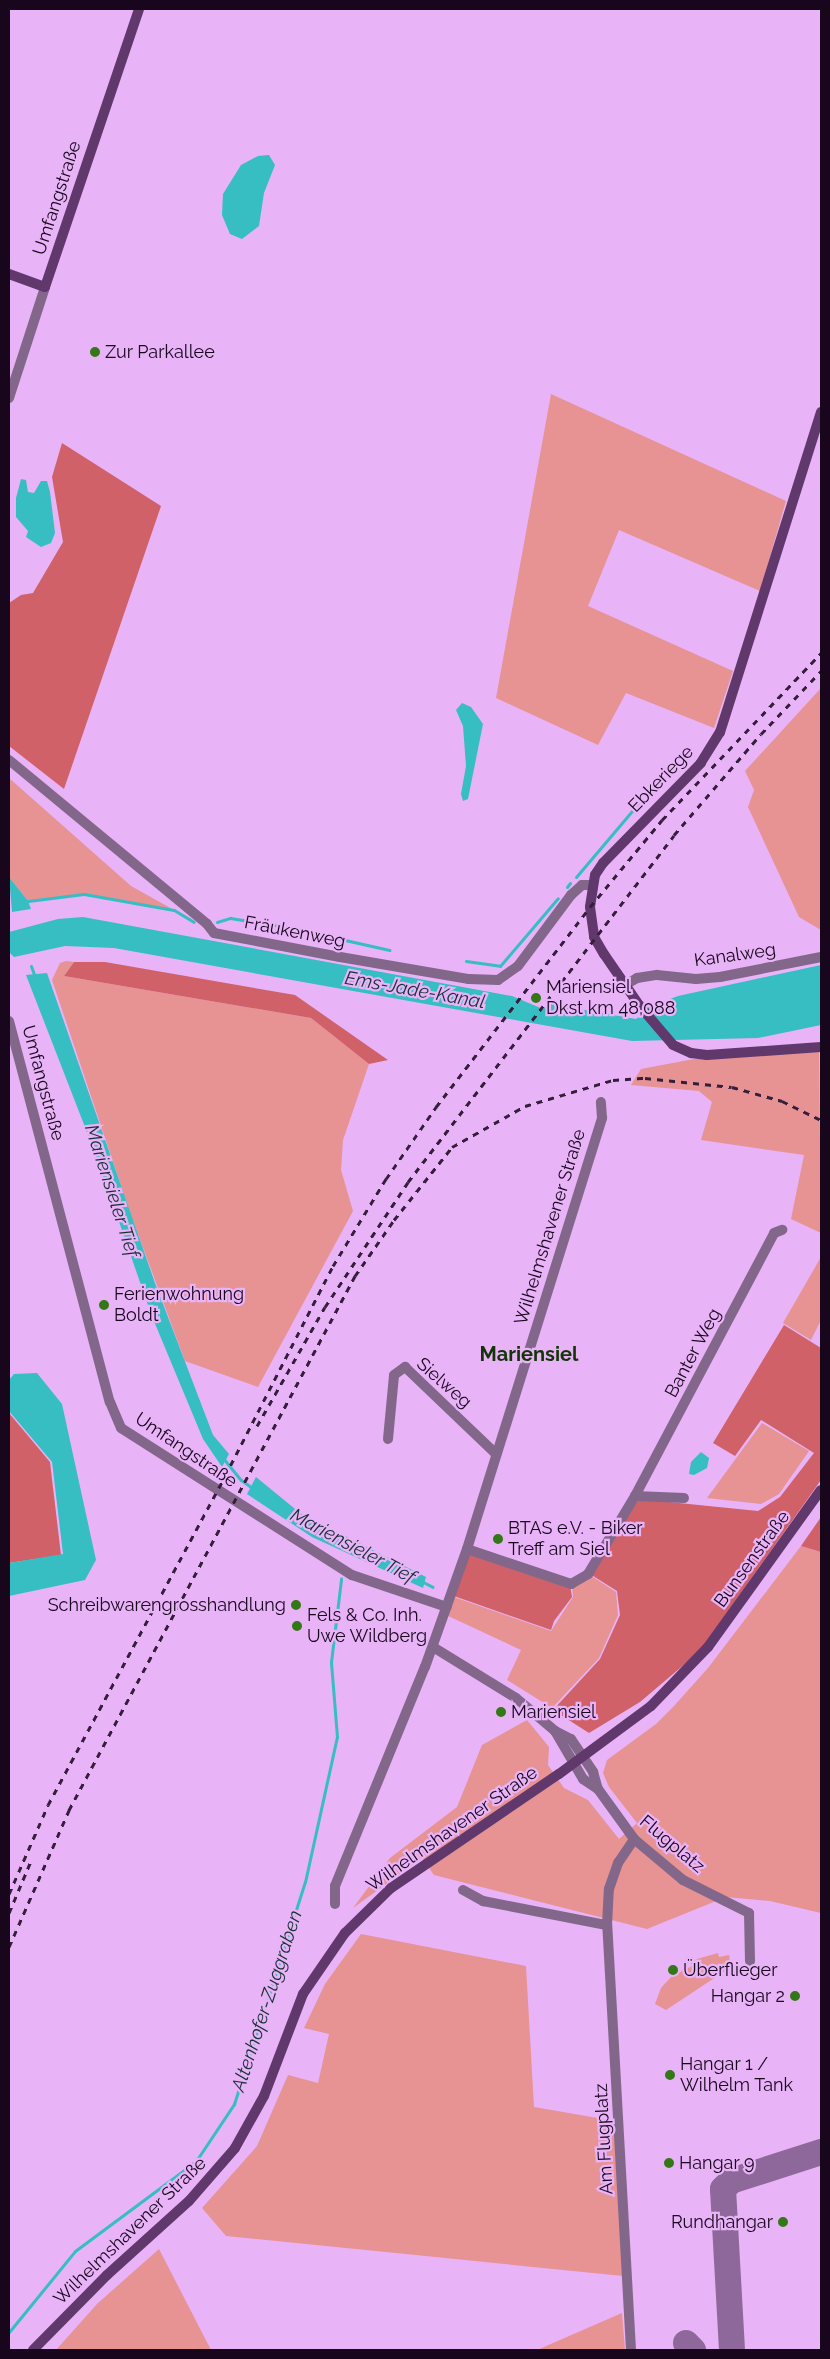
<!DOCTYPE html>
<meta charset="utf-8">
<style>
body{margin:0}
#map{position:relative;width:830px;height:2359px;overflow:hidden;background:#e8b3f7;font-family:Raleway,sans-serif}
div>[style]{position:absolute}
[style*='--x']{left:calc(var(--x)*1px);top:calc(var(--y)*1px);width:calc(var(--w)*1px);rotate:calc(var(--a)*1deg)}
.green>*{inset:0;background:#e79293}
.forest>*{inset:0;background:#d06168}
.water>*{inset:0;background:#36bec3}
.stream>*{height:3px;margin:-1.5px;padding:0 1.5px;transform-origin:1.5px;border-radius:1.5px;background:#36bec3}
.taxiway>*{height:26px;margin:-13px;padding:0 13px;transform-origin:13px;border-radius:13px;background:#8e689a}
.street>*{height:10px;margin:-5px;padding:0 5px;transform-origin:5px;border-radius:5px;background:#83678b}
.secondary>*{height:10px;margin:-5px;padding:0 5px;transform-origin:5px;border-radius:5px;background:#60386b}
.rail>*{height:3px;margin-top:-1.5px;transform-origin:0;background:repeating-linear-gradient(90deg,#351e3c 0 6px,transparent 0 12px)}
.dots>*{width:14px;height:14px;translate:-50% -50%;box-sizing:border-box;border:2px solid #e8b3f7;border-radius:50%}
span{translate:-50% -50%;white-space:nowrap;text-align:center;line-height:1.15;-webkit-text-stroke:4.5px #e8b3f7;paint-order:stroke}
.street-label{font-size:18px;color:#18061d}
.poi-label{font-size:18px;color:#18061d}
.left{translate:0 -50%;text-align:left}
.right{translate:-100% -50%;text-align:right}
.water-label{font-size:19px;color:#153132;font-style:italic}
.quarter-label{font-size:20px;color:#133407;font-weight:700}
.frame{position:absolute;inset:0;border:10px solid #18061d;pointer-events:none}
</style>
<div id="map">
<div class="green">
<div style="clip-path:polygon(551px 394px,786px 501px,760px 591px,619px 530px,588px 606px,733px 671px,714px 728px,626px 693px,598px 745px,496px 698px)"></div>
<div style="clip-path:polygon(821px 688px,821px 930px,799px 917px,748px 807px,754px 790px,745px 771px)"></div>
<div style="clip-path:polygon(9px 778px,131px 886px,174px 910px,84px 894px,28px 901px,9px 877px)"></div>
<div style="clip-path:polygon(66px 961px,74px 962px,64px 976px,311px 1018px,369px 1064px,343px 1140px,341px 1170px,353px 1211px,258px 1387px,185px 1361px,131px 1215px,52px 980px,60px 963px)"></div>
<div style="clip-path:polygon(819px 1050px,821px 1233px,791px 1219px,804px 1155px,701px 1140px,712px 1102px,699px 1091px,631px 1085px,641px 1069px,694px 1059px)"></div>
<div style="clip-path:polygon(821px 1257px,821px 1320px,811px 1340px,783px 1323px)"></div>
<div style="clip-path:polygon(762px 1423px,809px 1451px,779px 1494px,761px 1504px,707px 1498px)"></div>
<div style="clip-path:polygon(801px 1546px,821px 1552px,821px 1913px,770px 1901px,726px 1897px,647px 1929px,434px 1875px,422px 1858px,353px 1908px,390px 1858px,457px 1807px,482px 1745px,527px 1720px,549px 1747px,548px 1765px,564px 1788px,588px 1800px,619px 1839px,637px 1823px,609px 1787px,603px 1773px,607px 1760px,656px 1724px,674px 1706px,708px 1668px)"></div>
<div style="clip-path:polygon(590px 1575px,616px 1592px,618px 1615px,599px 1658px,552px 1708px,507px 1680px,521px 1650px,446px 1615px,454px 1597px,551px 1631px,573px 1597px,572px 1585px)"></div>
<div style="clip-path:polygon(361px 1934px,526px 1966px,534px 2107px,615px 2121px,623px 2276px,226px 2236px,202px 2208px,257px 2146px,288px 2075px,318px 2083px,329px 2034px,304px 2028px,325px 1984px)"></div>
<div style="clip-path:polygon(718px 1953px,719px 1957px,729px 1955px,731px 1967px,666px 2010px,655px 2004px,661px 1988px,672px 1976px,692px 1966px,691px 1963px,697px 1959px)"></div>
<div style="clip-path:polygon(159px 2249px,211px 2350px,56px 2350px,97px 2304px)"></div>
<div style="clip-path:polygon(622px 2313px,625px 2350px,537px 2350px)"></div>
</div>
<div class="forest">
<div style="clip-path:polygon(62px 443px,161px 506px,64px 789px,9px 746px,9px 603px,21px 595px,33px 593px,63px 542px,52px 477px)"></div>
<div style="clip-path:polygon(74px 962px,105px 962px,295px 995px,388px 1060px,369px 1064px,311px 1018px,64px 976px)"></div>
<div style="clip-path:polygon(784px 1325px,821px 1348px,821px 1480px,699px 1652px,640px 1702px,589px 1733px,553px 1710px,600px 1659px,620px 1615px,617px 1591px,590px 1574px,639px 1499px,758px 1511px,780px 1497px,814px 1453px,761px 1420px,735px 1456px,713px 1443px)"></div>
<div style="clip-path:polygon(9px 1413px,50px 1462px,61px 1555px,9px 1563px)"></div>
<div style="clip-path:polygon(821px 1517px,821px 1552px,801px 1546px)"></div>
<div style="clip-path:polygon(470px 1552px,570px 1585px,572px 1597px,554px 1621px,551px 1630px,454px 1596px)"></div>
</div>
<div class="water">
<div style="clip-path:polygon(269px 155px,275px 165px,264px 193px,259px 226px,242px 239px,230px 234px,222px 215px,223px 194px,241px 165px,258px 156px)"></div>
<div style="clip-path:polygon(21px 479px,26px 480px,28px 492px,34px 493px,41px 481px,47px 481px,50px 492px,55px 533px,51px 543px,41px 547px,26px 537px,28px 531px,16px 517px,16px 498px)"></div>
<div style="clip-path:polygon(462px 703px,471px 707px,483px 724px,468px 799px,463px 801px,461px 794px,466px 766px,463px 726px,456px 710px)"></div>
<div style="clip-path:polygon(9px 877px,28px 901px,31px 909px,12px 912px)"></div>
<div style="clip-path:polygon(83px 917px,512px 996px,543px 1009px,551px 1004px,636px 1019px,649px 1007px,678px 996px,821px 965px,821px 1025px,758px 1038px,632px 1041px,114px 948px,65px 946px,14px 957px,9px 952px,9px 932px,58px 919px)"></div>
<div style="clip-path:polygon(47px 973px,155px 1283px,213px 1435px,229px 1454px,222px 1467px,203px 1439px,151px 1314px,97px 1158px,26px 975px)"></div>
<div style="clip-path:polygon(37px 1373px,62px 1404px,96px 1560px,85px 1580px,9px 1596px,9px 1563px,63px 1554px,52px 1462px,9px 1411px,9px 1380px,14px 1374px)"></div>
<div style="clip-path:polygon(701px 1452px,709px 1458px,707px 1468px,694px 1475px,689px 1474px,691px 1462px)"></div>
<div style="clip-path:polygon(256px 1477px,300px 1513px,426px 1577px,423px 1588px,312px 1537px,247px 1494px)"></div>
</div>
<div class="stream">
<div style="--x:576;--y:877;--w:96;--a:-49.7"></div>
<div style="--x:567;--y:887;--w:5;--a:-53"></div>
<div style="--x:28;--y:901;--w:56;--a:-7.1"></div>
<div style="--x:84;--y:894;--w:91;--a:10.1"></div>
<div style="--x:174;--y:910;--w:23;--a:31"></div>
<div style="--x:217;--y:922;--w:14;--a:-17"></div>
<div style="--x:230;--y:918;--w:58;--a:9"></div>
<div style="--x:287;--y:927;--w:105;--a:12.7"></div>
<div style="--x:466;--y:961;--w:34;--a:8"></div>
<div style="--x:500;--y:966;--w:89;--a:-49.5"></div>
<div style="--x:31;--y:966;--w:12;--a:70"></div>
<div style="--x:223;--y:1458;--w:28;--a:51"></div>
<div style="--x:241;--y:1480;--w:16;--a:35"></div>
<div style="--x:421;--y:1581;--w:13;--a:27"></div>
<div style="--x:9;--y:2332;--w:104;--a:-50.8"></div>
<div style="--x:75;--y:2251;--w:151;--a:-36.6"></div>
<div style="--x:196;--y:2161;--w:69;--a:-56.3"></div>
<div style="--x:234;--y:2104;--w:233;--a:-72.3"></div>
<div style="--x:305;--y:1882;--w:148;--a:-77.6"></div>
<div style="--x:337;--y:1737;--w:75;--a:-94.6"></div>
<div style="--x:331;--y:1662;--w:84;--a:-83.1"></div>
</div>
<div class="taxiway">
<div style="--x:686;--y:2343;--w:10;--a:45"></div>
<div style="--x:732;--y:2350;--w:161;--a:-93.2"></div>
<div style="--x:723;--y:2189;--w:11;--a:-45"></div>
<div style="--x:731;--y:2181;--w:95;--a:-17.9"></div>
</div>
<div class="street">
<div style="--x:9;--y:398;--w:117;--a:-72"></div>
<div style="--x:9;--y:760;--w:257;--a:39.6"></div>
<div style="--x:207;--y:924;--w:11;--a:52"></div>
<div style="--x:214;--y:933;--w:128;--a:10.8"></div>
<div style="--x:340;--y:957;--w:131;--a:9.7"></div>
<div style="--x:469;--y:979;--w:29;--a:2"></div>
<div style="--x:498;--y:980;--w:24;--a:-35"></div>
<div style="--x:518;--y:966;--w:89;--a:-53.3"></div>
<div style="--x:571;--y:895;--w:15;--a:-42"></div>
<div style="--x:582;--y:885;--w:11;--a:0"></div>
<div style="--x:625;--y:985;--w:14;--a:-30"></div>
<div style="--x:637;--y:978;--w:20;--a:-9"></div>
<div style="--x:657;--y:975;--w:39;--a:6"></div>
<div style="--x:696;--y:979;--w:24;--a:-5"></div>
<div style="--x:720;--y:977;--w:103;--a:-11.2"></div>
<div style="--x:9;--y:1021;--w:394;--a:75.2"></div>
<div style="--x:110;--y:1402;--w:28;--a:67"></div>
<div style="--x:121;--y:1428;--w:274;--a:32.5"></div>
<div style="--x:352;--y:1575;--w:100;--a:18.6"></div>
<div style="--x:388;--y:1439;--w:64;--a:-84.6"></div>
<div style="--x:394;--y:1375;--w:14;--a:-36"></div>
<div style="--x:405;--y:1367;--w:124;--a:43.7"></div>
<div style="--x:635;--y:1496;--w:49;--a:2.3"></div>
<div style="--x:467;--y:1549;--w:110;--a:18.6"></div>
<div style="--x:571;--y:1584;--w:20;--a:-30"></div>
<div style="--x:588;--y:1574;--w:91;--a:-58.9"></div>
<div style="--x:635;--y:1496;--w:297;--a:-62.1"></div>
<div style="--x:774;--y:1233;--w:9;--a:-21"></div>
<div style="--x:433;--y:1647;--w:97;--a:31.6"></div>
<div style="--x:516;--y:1698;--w:51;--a:40.2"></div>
<div style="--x:555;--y:1731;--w:18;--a:27"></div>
<div style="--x:571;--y:1739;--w:40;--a:56"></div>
<div style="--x:593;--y:1772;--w:18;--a:74"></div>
<div style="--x:555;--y:1731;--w:56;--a:59.7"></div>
<div style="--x:583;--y:1779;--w:18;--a:34"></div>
<div style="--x:598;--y:1789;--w:62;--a:54.2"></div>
<div style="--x:634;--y:1839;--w:64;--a:39.9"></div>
<div style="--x:683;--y:1880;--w:74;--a:26.6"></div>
<div style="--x:749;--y:1913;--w:48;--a:88.8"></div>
<div style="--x:463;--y:1890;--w:23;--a:29"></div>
<div style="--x:483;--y:1901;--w:126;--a:11"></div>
<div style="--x:335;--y:1904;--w:18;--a:-90"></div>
<div style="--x:335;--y:1886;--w:237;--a:-67.7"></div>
<div style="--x:425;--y:1667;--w:125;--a:-70.4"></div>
<div style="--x:467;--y:1549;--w:452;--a:-72.6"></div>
<div style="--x:602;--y:1118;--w:16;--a:-94"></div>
<div style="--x:631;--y:2350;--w:426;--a:-93.2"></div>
<div style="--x:607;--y:1925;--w:36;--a:-87"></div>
<div style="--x:609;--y:1889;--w:28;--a:-71"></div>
<div style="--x:618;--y:1863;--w:29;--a:-56"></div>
</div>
<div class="secondary">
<div style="--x:9;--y:274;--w:38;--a:20"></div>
<div style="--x:45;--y:287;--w:293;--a:-71.3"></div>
<div style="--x:821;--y:412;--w:336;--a:107.5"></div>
<div style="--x:720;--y:732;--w:36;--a:122"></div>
<div style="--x:701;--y:763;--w:140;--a:134.4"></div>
<div style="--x:603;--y:863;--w:14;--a:124"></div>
<div style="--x:595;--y:875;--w:32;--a:99"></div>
<div style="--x:590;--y:907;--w:30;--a:82"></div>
<div style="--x:594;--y:937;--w:20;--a:60"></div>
<div style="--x:604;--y:954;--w:62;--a:55.5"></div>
<div style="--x:639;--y:1005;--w:52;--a:49.6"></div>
<div style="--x:673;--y:1045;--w:20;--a:24"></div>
<div style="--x:691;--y:1053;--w:16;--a:7"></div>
<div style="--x:707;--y:1055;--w:114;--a:-4"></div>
<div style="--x:33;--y:2350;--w:105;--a:-45.4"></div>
<div style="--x:107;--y:2275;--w:110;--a:-42.1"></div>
<div style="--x:189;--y:2201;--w:70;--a:-49"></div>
<div style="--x:235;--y:2148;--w:60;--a:-60.9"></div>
<div style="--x:264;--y:2096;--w:109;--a:-69.1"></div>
<div style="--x:303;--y:1994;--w:74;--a:-55.5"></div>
<div style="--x:345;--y:1933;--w:64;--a:-44.4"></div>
<div style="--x:391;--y:1888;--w:203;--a:-34.2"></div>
<div style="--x:559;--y:1774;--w:114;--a:-36.5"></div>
<div style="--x:651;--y:1706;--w:82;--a:-46"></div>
<div style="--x:708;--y:1647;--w:193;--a:-54.3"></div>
</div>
<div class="rail">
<div style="--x:257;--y:1426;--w:137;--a:-60.3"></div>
<div style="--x:325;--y:1307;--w:150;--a:-56.4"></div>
<div style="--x:408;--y:1182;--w:437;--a:-52.5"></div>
<div style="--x:674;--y:835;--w:133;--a:-49.3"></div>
<div style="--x:761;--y:734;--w:87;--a:-46.4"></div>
<div style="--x:9;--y:1894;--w:97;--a:-66.3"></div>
<div style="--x:48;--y:1805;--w:374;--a:-61.7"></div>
<div style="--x:225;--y:1476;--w:236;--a:-62.8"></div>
<div style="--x:333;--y:1266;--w:102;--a:-58.7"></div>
<div style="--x:386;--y:1179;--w:88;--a:-55.2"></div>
<div style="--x:436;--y:1107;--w:252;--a:-52.4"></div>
<div style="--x:590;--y:907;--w:113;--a:-50.4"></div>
<div style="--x:662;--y:820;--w:231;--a:-46.4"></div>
<div style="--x:9;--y:1913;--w:56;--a:-67.1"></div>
<div style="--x:9;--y:1947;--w:150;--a:-66.3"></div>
<div style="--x:69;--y:1810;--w:606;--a:-61.83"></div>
<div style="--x:355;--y:1276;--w:68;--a:-55.1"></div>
<div style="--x:394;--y:1220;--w:93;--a:-51.5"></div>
<div style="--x:452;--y:1147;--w:84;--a:-29.3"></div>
<div style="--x:525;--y:1106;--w:92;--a:-16.5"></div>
<div style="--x:613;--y:1080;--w:32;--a:-4"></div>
<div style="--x:645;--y:1078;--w:87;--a:5.9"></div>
<div style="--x:732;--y:1087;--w:52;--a:15.6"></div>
<div style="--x:782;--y:1101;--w:43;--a:26"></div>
</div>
<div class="dots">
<div style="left:95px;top:352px;background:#337717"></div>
<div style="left:536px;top:998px;background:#337717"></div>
<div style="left:104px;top:1305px;background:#337717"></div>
<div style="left:498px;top:1539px;background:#337717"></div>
<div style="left:296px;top:1605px;background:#337717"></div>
<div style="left:297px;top:1626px;background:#337717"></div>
<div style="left:501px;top:1712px;background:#337717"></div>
<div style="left:673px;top:1970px;background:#337717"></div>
<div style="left:795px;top:1996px;background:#337717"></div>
<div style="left:670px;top:2075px;background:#337717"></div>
<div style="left:669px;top:2163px;background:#337717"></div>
<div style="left:783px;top:2222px;background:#337717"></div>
</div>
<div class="street-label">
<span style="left:57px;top:198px;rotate:-72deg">Umfangstraße</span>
<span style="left:661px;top:779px;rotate:-46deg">Ebkeriege</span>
<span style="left:295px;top:932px;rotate:11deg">Fräukenweg</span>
<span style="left:735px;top:955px;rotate:-8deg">Kanalweg</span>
<span style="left:43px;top:1083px;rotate:75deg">Umfangstraße</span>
<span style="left:550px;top:1227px;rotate:-73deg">Wilhelmshavener Straße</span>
<span style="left:693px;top:1353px;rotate:-62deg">Banter Weg</span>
<span style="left:444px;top:1383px;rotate:41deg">Sielweg</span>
<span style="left:186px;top:1450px;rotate:34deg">Umfangstraße</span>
<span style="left:752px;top:1559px;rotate:-54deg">Bunsenstraße</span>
<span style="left:452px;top:1829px;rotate:-35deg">Wilhelmshavener Straße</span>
<span style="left:672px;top:1844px;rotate:40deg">Flugplatz</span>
<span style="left:604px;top:2139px;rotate:-93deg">Am Flugplatz</span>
<span style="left:130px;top:2231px;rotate:-44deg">Wilhelmshavener Straße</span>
</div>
<div class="poi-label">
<span class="left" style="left:105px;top:352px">Zur Parkallee</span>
<span class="left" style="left:546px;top:998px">Mariensiel<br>Dkst km 48,088</span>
<span class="left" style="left:114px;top:1305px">Ferienwohnung<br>Boldt</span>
<span class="left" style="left:508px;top:1539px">BTAS e.V. - Biker<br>Treff am Siel</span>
<span class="right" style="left:286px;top:1605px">Schreibwarengrosshandlung</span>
<span class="left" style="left:307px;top:1626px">Fels &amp; Co. Inh.<br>Uwe Wildberg</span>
<span class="left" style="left:511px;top:1712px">Mariensiel</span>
<span class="left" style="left:683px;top:1970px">Überflieger</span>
<span class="right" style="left:785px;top:1996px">Hangar 2</span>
<span class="left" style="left:680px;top:2075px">Hangar 1 /<br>Wilhelm Tank</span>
<span class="left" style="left:679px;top:2163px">Hangar 9</span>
<span class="right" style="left:773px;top:2222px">Rundhangar</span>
</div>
<div class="water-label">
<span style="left:415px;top:990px;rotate:10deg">Ems-Jade-Kanal</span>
<span style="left:112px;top:1191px;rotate:72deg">Mariensieler Tief</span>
<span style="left:353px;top:1546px;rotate:28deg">Mariensieler Tief</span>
<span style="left:267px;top:2001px;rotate:-72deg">Altenhofer-Zuggraben</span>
</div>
<div class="quarter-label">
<span style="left:529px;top:1354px">Mariensiel</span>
</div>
<div class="frame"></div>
</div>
